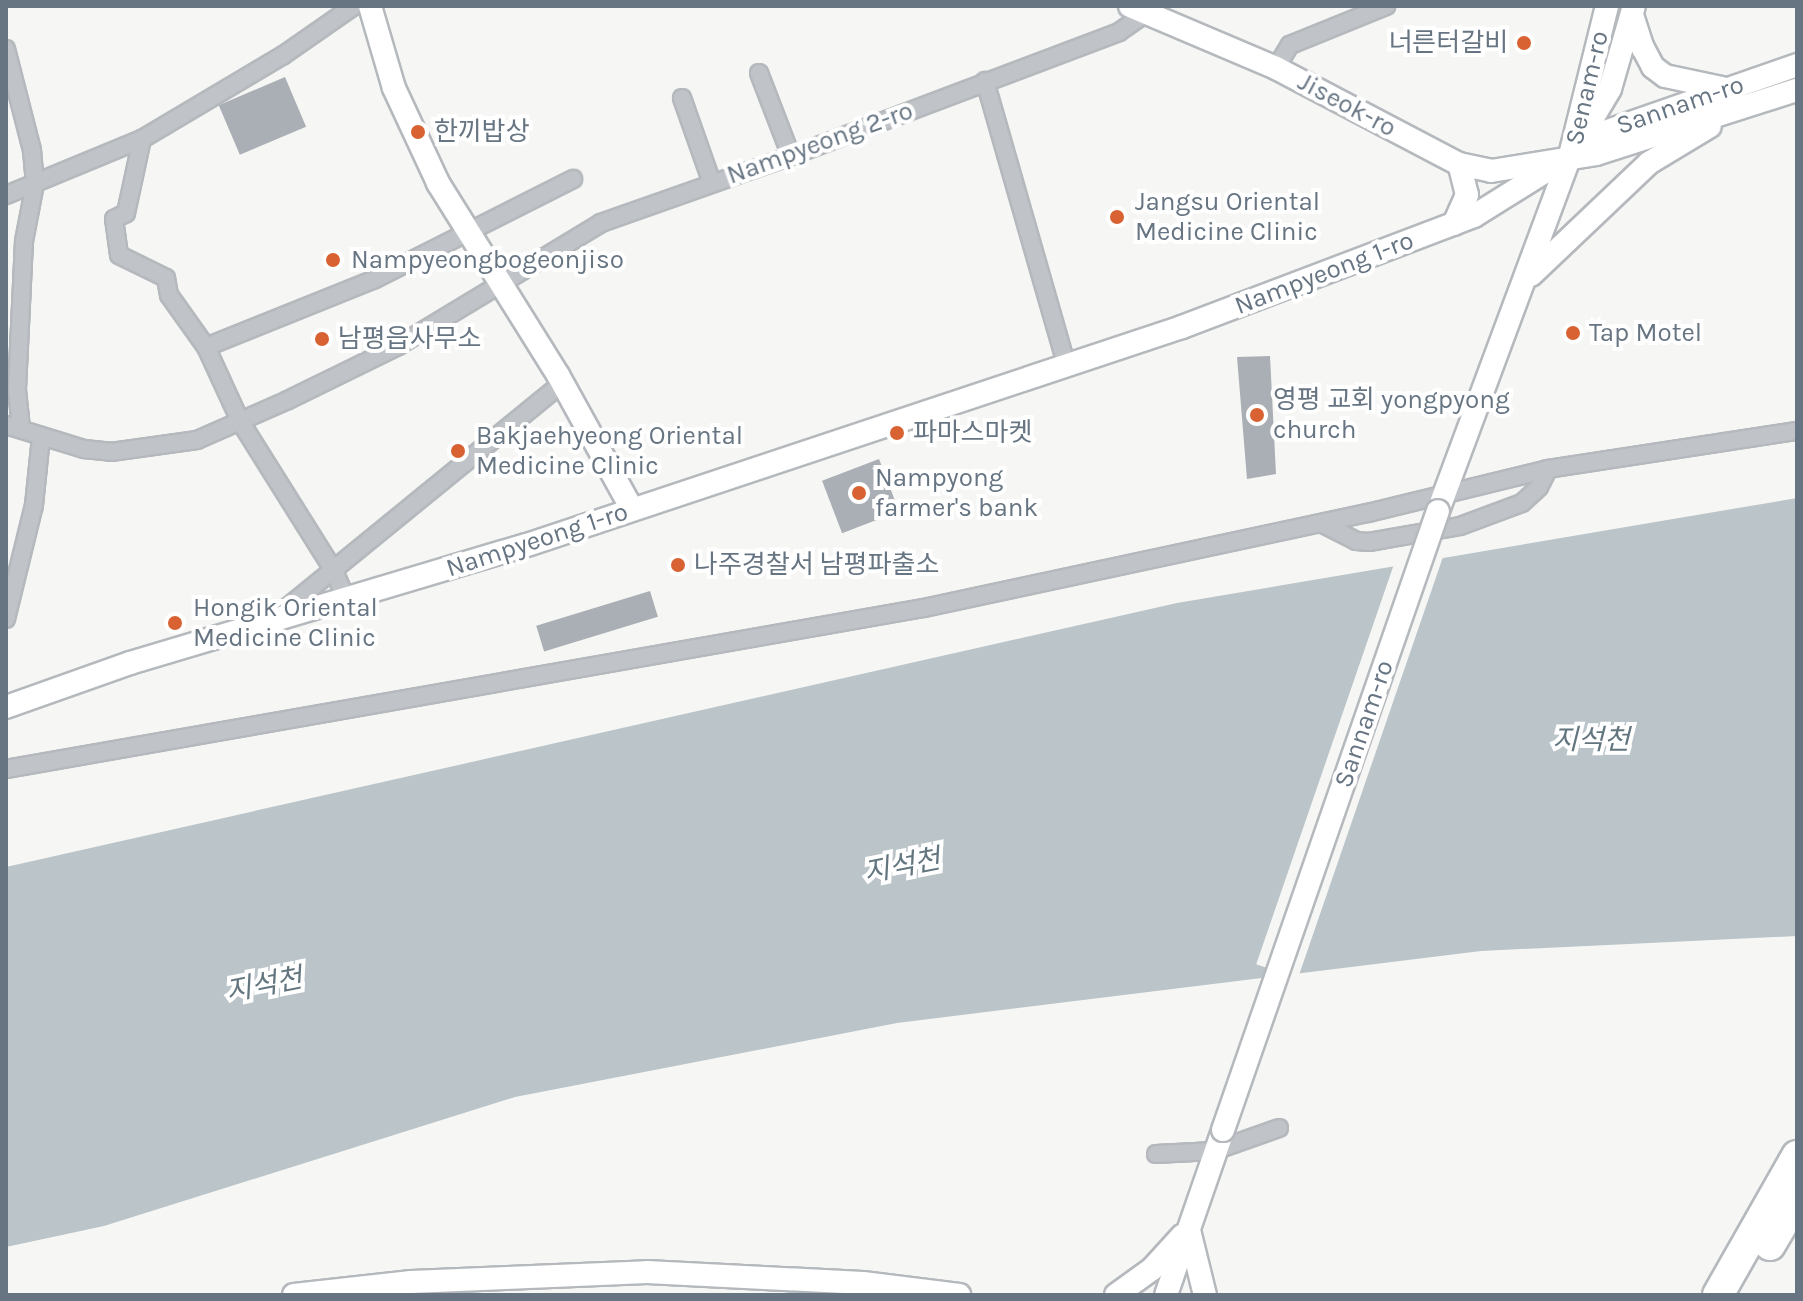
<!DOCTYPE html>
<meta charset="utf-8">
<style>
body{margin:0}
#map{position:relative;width:1803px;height:1301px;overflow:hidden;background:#f6f7f4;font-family:Karla,"Noto Sans KR",sans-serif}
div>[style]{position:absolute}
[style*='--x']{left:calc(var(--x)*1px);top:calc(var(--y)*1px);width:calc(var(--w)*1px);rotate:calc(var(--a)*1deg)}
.water>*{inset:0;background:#bac4c9}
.pier>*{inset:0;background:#f6f7f4;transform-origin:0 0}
.building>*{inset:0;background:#a9afb5;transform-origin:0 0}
.roads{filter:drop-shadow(2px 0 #b5b9bd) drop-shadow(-2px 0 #b5b9bd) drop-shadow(0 2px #b5b9bd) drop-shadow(0 -2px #b5b9bd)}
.street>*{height:16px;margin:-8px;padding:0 8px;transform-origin:8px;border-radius:8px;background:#c0c3c7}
.secondary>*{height:22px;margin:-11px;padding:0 11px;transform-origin:11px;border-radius:11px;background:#fff}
.highway>*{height:30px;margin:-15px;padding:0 15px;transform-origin:15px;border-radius:15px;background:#fff}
.bridges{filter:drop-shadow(2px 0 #b5b9bd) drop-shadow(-2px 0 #b5b9bd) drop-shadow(0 2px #b5b9bd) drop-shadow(0 -2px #b5b9bd)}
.secondary-bridge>*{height:22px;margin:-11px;padding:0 11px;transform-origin:11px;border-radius:11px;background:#fff}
.dots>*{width:22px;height:22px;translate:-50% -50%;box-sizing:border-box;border:4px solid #fff;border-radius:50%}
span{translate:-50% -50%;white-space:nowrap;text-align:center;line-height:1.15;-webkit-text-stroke:8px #fff;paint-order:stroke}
.poi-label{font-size:26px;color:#677583}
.right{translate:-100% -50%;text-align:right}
.left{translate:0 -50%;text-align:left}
.street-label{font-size:26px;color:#677583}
.water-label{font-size:28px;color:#63767f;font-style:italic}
.frame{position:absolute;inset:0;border:8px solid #677583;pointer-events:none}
</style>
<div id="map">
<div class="water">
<div style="clip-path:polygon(1797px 498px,1797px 936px,1481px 951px,897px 1023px,515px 1097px,104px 1226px,6px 1247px,6px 867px,1177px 603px)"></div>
</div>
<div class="pier">
<div style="left:1444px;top:554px;width:449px;height:44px;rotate:109deg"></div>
</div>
<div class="building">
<div style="left:285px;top:77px;width:54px;height:72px;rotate:67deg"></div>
<div style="clip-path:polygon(1270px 356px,1276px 474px,1247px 479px,1237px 357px)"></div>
<div style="left:879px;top:459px;width:56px;height:61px;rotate:69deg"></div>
<div style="left:650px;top:591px;width:27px;height:119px;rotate:73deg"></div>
</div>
<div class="roads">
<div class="street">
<div style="--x:6;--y:49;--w:104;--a:75.6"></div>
<div style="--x:32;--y:150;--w:34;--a:85"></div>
<div style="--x:35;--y:184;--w:58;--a:100.9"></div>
<div style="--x:24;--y:241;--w:149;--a:92.7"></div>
<div style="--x:17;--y:390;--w:39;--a:84"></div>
<div style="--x:1276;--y:68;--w:27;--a:-59"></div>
<div style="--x:1290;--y:45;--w:104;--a:-22.1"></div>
<div style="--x:759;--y:73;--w:89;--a:68.9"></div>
<div style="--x:985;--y:81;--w:294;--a:74"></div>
<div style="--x:682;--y:98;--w:90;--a:70.6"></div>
<div style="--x:142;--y:139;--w:76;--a:102.2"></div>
<div style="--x:126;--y:213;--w:13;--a:153"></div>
<div style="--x:114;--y:219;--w:36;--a:82"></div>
<div style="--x:119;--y:255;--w:52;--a:26.1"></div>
<div style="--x:166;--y:278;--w:17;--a:80"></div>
<div style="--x:169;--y:295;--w:64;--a:54.6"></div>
<div style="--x:6;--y:195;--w:147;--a:-22.4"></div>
<div style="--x:142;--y:139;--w:163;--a:-30.7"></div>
<div style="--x:282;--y:56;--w:88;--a:-34.8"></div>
<div style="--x:6;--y:425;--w:82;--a:17.1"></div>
<div style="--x:84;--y:449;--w:27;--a:6"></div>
<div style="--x:111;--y:452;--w:87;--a:-7.9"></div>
<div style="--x:197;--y:440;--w:99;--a:-23.7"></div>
<div style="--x:288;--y:400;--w:123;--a:-26.1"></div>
<div style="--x:398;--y:346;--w:237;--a:-31.2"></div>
<div style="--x:601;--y:223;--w:201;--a:-19.4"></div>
<div style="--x:791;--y:156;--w:351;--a:-20.7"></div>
<div style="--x:1119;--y:32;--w:32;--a:-35"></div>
<div style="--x:1321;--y:523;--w:39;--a:27"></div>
<div style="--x:1356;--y:541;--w:13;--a:4"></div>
<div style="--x:1369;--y:542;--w:92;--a:-10"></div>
<div style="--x:1460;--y:526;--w:66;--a:-20.4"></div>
<div style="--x:1522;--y:503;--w:23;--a:-43"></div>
<div style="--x:1539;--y:487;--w:20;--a:-63"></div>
<div style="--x:346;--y:599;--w:30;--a:-113"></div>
<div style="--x:334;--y:571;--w:175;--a:-122.1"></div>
<div style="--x:241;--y:423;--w:84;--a:-114.7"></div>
<div style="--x:206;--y:347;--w:182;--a:-21.9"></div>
<div style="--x:375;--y:279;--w:222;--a:-26.8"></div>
<div style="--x:278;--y:615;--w:367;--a:-39.2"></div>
<div style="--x:6;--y:619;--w:117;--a:-76.2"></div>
<div style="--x:34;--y:505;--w:68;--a:-84.1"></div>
<div style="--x:6;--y:769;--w:932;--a:-9.95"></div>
<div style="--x:924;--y:608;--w:454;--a:-12.1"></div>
<div style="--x:1368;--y:513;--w:185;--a:-13.7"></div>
<div style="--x:1548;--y:469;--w:252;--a:-8.7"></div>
<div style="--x:1156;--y:1154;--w:58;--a:-3"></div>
<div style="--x:1214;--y:1151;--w:69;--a:-19.5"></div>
</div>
<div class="secondary">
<div style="--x:370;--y:6;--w:85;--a:73.7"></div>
<div style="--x:394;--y:88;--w:105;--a:65.1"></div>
<div style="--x:438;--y:183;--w:226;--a:58"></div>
<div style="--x:558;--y:375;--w:153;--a:61.1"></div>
<div style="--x:1130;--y:6;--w:159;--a:23"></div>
<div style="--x:1276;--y:68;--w:207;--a:27.7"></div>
<div style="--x:1459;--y:164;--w:33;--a:12"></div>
<div style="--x:1491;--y:171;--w:106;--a:-9.2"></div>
<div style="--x:1596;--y:154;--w:211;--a:-17.7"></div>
<div style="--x:1607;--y:6;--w:154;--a:103.9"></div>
<div style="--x:1570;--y:156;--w:78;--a:-59.2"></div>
<div style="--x:1610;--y:89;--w:86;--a:-73.9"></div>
<div style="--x:1632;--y:15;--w:35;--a:72"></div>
<div style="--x:1643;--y:48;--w:21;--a:62"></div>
<div style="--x:1653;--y:67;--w:15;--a:37"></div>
<div style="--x:1665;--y:76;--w:58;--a:11.9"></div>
<div style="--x:1454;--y:224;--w:32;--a:-66"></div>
<div style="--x:1467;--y:195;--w:32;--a:-104"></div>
<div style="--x:1531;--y:275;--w:163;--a:-43.5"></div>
<div style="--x:1649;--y:163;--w:71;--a:-31.2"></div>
<div style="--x:1438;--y:511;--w:379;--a:-69.6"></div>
<div style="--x:6;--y:707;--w:132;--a:-19.5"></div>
<div style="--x:130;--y:663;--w:414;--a:-16.6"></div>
<div style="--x:527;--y:545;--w:690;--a:-18.41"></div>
<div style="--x:1182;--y:327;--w:312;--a:-20.8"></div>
<div style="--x:1474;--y:216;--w:113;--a:-32"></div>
<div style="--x:1570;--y:156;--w:36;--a:-37"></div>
<div style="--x:1599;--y:134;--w:210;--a:-19.2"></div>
<div style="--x:1189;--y:1230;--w:67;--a:76.2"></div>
<div style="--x:294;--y:1295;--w:118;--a:-6.3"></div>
<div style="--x:411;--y:1282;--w:236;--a:-2.4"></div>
<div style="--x:647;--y:1272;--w:216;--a:2.9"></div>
<div style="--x:863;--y:1283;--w:97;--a:7.1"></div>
<div style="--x:1116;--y:1295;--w:44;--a:-35.8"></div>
<div style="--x:1152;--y:1269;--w:45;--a:-47.7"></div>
<div style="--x:1166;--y:1295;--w:175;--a:-70.9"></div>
</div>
<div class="highway">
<div style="--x:1770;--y:1245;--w:53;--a:-59.6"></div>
<div style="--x:1718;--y:1295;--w:160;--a:-60.4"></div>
</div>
</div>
<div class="bridges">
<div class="secondary-bridge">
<div style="--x:1223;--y:1130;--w:655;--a:-70.85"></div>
</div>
</div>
<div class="dots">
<div style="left:1524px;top:43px;background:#d86232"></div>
<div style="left:418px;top:132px;background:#d86232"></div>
<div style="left:1117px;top:217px;background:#d86232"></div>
<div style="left:333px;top:260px;background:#d86232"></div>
<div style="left:1573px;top:333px;background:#d86232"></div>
<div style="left:322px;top:339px;background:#d86232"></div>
<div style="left:1257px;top:415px;background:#d86232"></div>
<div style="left:897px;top:433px;background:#d86232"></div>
<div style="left:458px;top:451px;background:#d86232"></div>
<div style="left:859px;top:493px;background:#d86232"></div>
<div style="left:678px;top:565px;background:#d86232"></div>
<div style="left:175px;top:623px;background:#d86232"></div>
</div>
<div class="poi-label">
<span class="right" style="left:1508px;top:43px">너른터갈비</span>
<span class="left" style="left:434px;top:132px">한끼밥상</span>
<span class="left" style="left:1135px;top:217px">Jangsu Oriental<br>Medicine Clinic</span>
<span class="left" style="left:351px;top:260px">Nampyeongbogeonjiso</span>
<span class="left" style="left:1589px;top:333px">Tap Motel</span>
<span class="left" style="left:338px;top:339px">남평읍사무소</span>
<span class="left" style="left:1273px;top:415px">영평 교회 yongpyong<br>church</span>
<span class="left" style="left:913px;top:433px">파마스마켓</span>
<span class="left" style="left:476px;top:451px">Bakjaehyeong Oriental<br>Medicine Clinic</span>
<span class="left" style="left:875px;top:493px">Nampyong<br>farmer's bank</span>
<span class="left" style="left:694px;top:565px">나주경찰서 남평파출소</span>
<span class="left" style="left:193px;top:623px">Hongik Oriental<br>Medicine Clinic</span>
</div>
<div class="street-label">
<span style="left:1587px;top:88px;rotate:-77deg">Senam-ro</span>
<span style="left:1347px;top:105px;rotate:28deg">Jiseok-ro</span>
<span style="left:1680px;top:105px;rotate:-19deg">Sannam-ro</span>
<span style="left:820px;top:143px;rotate:-20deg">Nampyeong 2-ro</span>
<span style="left:1324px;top:273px;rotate:-21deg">Nampyeong 1-ro</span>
<span style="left:537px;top:540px;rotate:-18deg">Nampyeong 1-ro</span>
<span style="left:1364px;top:724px;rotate:-71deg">Sannam-ro</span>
</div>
<div class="water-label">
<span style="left:1591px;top:740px">지석천</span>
<span style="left:902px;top:866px;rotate:-11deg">지석천</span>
<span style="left:264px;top:985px;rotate:-11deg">지석천</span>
</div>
<div class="frame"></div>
</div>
